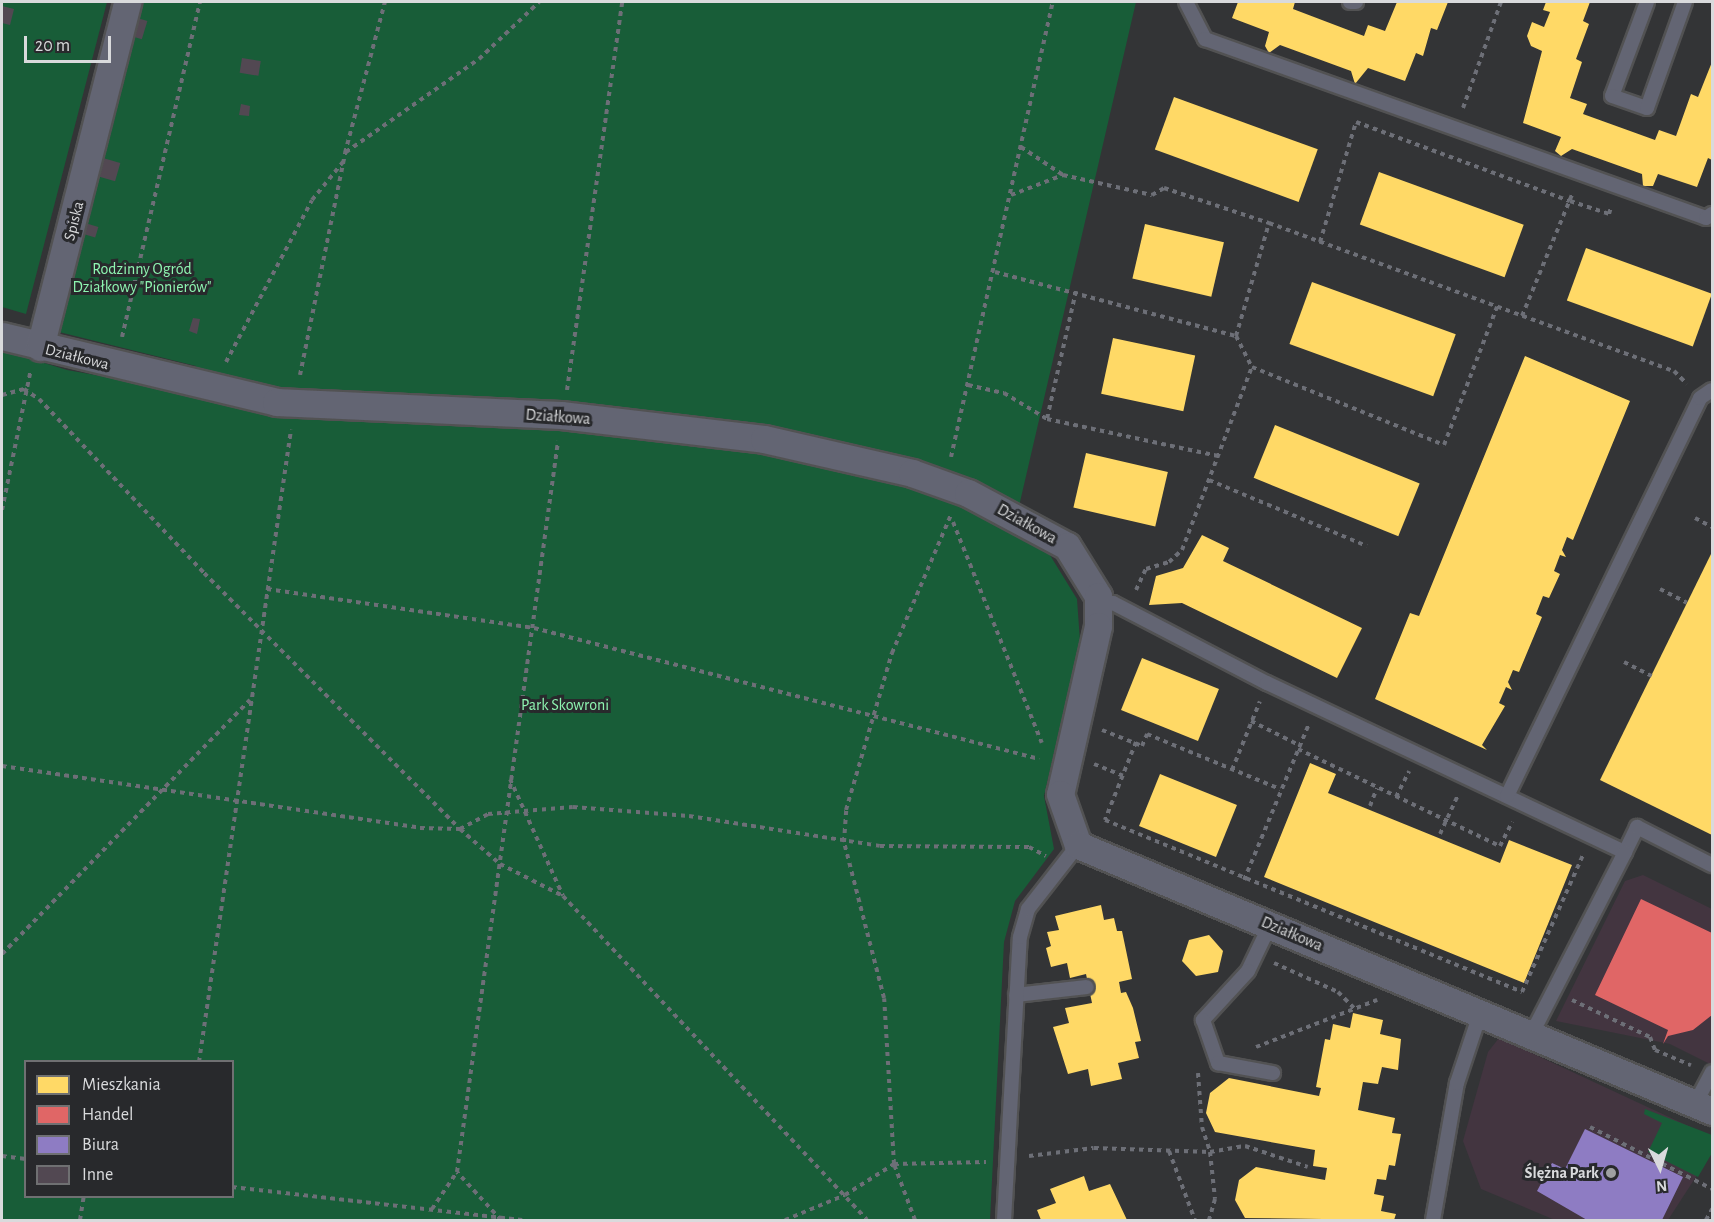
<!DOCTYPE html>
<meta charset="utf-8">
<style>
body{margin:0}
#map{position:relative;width:1714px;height:1222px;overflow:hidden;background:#333436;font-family:"Alegreya Sans",sans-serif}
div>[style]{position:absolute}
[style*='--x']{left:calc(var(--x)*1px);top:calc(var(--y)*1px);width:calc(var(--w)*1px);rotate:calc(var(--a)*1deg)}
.commercial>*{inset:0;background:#433540}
.green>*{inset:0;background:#185d38}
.homes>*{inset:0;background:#ffd966;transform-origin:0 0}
.shops>*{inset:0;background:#e06666}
.offices>*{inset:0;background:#8e7cc3}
.building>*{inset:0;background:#524852;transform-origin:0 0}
.path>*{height:4px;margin-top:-2px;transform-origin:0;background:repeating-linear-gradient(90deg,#6d6f77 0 4.5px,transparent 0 9px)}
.roads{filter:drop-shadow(2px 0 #525253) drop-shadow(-2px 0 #525253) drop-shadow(0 2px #525253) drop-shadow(0 -2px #525253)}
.lane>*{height:14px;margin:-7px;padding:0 7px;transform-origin:7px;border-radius:7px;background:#636573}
.street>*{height:27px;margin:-13.5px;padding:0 13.5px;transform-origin:13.5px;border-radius:13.5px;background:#636573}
.dots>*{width:16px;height:16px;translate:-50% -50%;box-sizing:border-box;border:3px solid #28292c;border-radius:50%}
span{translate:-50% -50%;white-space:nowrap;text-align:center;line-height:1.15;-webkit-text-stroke:6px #28292c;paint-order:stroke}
.street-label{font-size:16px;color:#d9dadc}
.park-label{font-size:16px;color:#8ef5b1}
.poi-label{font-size:16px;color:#d9dadc;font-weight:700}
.right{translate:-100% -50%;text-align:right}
.frame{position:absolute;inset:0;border:3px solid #d9dadc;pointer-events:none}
.legend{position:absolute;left:24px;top:1060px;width:210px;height:138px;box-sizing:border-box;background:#28292c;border:2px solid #6f7072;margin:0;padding:8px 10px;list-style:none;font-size:18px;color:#d9dadc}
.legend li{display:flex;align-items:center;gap:12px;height:30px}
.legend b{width:30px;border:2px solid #6f7072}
.north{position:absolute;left:1630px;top:1138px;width:60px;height:60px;-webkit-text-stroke:4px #28292c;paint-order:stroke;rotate:175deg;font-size:16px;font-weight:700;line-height:24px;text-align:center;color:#d9dadc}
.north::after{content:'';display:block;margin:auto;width:21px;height:27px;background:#d9dadc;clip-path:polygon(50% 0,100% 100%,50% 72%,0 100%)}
.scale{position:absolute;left:24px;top:36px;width:87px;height:27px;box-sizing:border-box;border:3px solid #d9dadc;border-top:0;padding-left:8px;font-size:18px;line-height:21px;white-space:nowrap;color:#d9dadc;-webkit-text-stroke:4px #28292c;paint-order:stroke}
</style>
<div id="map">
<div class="commercial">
<div style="clip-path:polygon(1643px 875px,1712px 909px,1712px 1065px,1670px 1044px,1556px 1021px,1625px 881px)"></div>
<div style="clip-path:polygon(1499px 1038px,1712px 1137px,1712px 1152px,1668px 1220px,1555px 1220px,1481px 1189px,1463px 1141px,1488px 1052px)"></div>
</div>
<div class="green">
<div style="clip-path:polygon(2px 2px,107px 2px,26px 314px,2px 307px)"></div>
<div style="clip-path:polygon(evenodd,137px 2px,1136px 2px,1020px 502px,1023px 528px,1045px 547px,1077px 599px,1080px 641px,1044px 796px,1054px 849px,1015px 901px,1004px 942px,990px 1220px,2px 1220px,2px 350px,67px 370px,190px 392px,196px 366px,55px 331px,137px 2px,26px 1062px,232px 1062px,232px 1196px,26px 1196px,26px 1062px)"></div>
<div style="clip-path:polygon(1645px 1109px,1712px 1135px,1712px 1153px,1698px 1177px,1648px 1152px,1662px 1123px,1644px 1114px)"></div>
</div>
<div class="homes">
<div style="clip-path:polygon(1238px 2px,1295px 2px,1293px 9px,1364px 36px,1368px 25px,1385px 31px,1397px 2px,1448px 2px,1437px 30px,1431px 28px,1423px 56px,1416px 53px,1405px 81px,1368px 68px,1355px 84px,1351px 71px,1280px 45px,1269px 53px,1265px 46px,1269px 32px,1232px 18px)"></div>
<div style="clip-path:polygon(1546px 2px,1590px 2px,1583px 21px,1589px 24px,1576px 59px,1582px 62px,1570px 98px,1587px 104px,1583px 114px,1655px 140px,1659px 130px,1676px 136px,1691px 94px,1698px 97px,1712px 62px,1712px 160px,1708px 158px,1697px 187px,1658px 174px,1653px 186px,1643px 186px,1642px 174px,1572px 149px,1561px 156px,1555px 151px,1561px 137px,1523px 123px,1542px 51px,1531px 46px,1527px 36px,1532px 22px,1544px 27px,1550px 12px,1543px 10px)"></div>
<div style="left:1174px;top:97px;width:153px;height:56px;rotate:20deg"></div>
<div style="left:1379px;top:172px;width:154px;height:56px;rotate:20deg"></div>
<div style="left:1145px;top:224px;width:81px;height:56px;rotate:13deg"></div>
<div style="left:1586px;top:248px;width:134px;height:56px;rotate:20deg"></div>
<div style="left:1312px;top:282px;width:153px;height:66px;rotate:20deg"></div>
<div style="left:1113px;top:338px;width:84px;height:57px;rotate:12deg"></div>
<div style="clip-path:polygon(1525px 356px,1630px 401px,1573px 540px,1567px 537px,1562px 550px,1566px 557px,1560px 555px,1554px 571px,1560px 574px,1549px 598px,1543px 596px,1536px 614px,1542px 617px,1519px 672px,1513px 670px,1508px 682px,1512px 690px,1506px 687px,1499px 703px,1505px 706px,1482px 745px,1487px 750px,1375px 699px,1410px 613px,1419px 616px)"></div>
<div style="left:1275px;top:425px;width:156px;height:57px;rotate:22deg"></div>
<div style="left:1086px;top:453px;width:84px;height:56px;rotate:13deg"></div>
<div style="clip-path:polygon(1202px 535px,1229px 548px,1223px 561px,1362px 628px,1337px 678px,1182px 603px,1149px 605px,1156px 576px,1183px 568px)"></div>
<div style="clip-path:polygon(1712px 552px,1712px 835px,1600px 780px)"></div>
<div style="left:1142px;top:658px;width:83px;height:56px;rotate:22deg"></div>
<div style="clip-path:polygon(1310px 763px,1336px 774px,1328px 793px,1500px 863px,1509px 840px,1572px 865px,1524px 983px,1264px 877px)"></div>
<div style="left:1160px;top:774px;width:83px;height:56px;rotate:22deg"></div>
<div style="clip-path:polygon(1101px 905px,1104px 920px,1114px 918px,1117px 931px,1122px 931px,1132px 979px,1119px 982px,1121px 993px,1126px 992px,1133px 1008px,1141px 1041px,1135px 1042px,1139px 1058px,1118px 1063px,1122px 1079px,1091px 1086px,1088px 1069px,1068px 1074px,1053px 1027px,1069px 1023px,1065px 1008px,1092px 1003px,1086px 974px,1070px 978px,1067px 963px,1051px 967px,1046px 948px,1051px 946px,1047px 932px,1059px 930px,1055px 916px)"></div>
<div style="clip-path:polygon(1209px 935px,1223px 951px,1218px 972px,1196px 976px,1182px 961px,1189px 940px)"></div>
<div style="clip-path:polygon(1353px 1013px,1383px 1020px,1380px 1034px,1401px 1039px,1398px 1070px,1382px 1067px,1378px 1084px,1363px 1082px,1358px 1110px,1395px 1118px,1392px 1133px,1401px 1134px,1395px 1166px,1389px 1165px,1386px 1180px,1377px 1179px,1374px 1194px,1384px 1196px,1381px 1211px,1396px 1214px,1394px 1220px,1245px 1218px,1235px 1200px,1239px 1180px,1256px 1167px,1325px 1180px,1327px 1168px,1313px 1166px,1315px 1150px,1215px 1132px,1206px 1113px,1210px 1093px,1229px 1078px,1319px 1096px,1321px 1088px,1316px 1087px,1325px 1039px,1330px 1040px,1333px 1024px,1350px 1028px)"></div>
<div style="clip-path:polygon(1084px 1176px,1089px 1191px,1110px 1184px,1127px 1220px,1041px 1220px,1037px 1210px,1056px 1203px,1050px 1189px)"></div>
</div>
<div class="shops">
<div style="clip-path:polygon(1641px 899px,1712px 933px,1712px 1015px,1693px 1030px,1668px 1036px,1663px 1044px,1668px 1030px,1595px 995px)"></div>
</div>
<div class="offices">
<div style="clip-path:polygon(1585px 1129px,1683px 1177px,1662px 1220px,1587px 1220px,1537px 1191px,1552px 1163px,1565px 1169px)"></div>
</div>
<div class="building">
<div style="clip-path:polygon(2px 6px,14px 9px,10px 25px,2px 23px)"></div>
<div style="left:134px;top:17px;width:14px;height:19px;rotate:17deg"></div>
<div style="left:242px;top:58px;width:19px;height:15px;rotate:9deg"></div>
<div style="clip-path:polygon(241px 104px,250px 106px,249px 116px,239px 115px)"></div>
<div style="left:103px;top:158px;width:18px;height:19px;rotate:16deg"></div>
<div style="left:85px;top:223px;width:14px;height:11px;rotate:17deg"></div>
<div style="clip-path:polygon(193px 318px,200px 319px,197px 334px,189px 331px)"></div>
</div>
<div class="path">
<div style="--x:1463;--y:108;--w:113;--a:-70.3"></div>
<div style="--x:1356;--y:122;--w:228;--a:20.3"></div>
<div style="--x:1570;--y:201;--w:41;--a:18.4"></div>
<div style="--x:1609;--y:214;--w:7;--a:-74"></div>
<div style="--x:1021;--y:147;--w:50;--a:33.7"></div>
<div style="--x:1063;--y:175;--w:91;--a:12.7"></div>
<div style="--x:1152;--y:195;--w:14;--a:-30"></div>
<div style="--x:1164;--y:188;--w:111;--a:18.4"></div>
<div style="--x:1269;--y:223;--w:431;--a:20.1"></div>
<div style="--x:1674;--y:371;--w:18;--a:45"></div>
<div style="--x:346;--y:152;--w:162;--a:-35"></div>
<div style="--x:479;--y:59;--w:83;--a:-43.5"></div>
<div style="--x:1011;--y:195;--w:56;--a:-21"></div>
<div style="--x:1320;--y:242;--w:125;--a:-73.3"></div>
<div style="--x:995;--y:272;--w:249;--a:14.9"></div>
<div style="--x:1236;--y:336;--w:118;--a:-73.7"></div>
<div style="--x:1076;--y:291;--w:131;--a:102.8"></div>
<div style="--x:1047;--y:419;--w:175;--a:12.2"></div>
<div style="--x:1522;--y:316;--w:134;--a:-67.6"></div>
<div style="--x:1236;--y:336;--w:35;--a:63"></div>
<div style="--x:1252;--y:367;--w:207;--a:22.1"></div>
<div style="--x:1444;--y:445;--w:148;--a:-69"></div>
<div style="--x:122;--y:337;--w:344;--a:-76.9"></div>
<div style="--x:226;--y:362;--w:183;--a:-62"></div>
<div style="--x:312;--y:200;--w:49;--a:-50.8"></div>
<div style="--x:300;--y:375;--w:227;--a:-78.5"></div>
<div style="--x:345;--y:153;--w:156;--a:-75.2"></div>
<div style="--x:968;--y:385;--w:37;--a:13"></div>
<div style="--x:1004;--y:393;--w:50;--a:31.2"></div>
<div style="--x:567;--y:390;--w:392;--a:-81.9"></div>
<div style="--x:2;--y:395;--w:23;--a:-15"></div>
<div style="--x:24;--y:389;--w:18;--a:34"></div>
<div style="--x:39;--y:399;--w:240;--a:46.5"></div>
<div style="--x:204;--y:573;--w:362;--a:45"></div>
<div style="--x:460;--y:829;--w:53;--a:41.2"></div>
<div style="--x:500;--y:864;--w:71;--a:26.9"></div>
<div style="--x:563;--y:896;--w:444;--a:46.8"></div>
<div style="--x:951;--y:457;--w:466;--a:-77.4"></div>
<div style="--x:1209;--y:480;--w:171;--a:22.7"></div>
<div style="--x:2;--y:510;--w:140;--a:-78.4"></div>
<div style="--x:1695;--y:518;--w:19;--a:28"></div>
<div style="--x:953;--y:522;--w:238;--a:68.1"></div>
<div style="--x:267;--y:589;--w:270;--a:8.3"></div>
<div style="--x:534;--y:628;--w:522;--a:14.54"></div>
<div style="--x:1660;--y:589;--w:30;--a:27"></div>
<div style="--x:1136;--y:590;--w:23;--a:-65"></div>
<div style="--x:1146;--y:569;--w:24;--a:-17"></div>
<div style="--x:1169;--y:562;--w:18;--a:-43"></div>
<div style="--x:1182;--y:550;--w:196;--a:-69.1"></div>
<div style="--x:1624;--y:662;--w:31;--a:27"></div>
<div style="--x:1251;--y:721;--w:54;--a:26.6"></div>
<div style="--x:1102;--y:730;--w:43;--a:21.8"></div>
<div style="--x:1142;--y:746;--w:13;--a:-67"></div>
<div style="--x:1147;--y:734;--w:144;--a:22.5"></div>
<div style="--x:1136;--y:742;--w:84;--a:111.7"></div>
<div style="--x:1105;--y:820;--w:451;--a:22.4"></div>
<div style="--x:1522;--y:992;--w:150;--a:-66"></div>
<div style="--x:1298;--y:749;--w:224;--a:25.7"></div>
<div style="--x:1500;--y:846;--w:27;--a:-63"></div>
<div style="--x:1094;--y:764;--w:31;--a:22"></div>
<div style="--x:2;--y:766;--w:423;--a:8.4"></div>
<div style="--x:420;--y:828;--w:40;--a:1.4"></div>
<div style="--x:460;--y:829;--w:32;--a:-28"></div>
<div style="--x:488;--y:814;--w:85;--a:-4.7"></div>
<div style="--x:573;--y:807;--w:116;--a:4.4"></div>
<div style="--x:689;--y:816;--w:193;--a:8.9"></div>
<div style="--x:880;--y:846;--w:149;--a:0.4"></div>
<div style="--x:1029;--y:847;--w:19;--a:28"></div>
<div style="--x:1232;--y:770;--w:74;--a:-67.9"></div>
<div style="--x:510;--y:779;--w:128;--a:65.6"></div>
<div style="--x:1396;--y:797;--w:29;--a:-63"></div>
<div style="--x:1370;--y:806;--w:19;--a:-69"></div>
<div style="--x:1440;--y:834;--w:43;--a:-65.2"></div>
<div style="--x:1244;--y:880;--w:167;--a:-67.4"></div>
<div style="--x:2;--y:954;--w:355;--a:-45.7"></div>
<div style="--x:1274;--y:963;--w:70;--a:24.4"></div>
<div style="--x:1338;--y:992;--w:27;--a:45"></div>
<div style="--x:1572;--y:1000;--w:86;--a:25.4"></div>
<div style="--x:1650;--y:1037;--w:14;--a:69"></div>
<div style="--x:1655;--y:1050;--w:39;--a:23"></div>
<div style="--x:1256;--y:1047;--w:130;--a:-21.2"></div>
<div style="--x:199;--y:1062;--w:639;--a:-81.72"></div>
<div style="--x:1198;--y:1073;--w:54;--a:85.8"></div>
<div style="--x:1202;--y:1127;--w:26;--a:72"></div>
<div style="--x:1210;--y:1152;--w:36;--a:-10"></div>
<div style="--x:1245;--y:1146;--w:66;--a:18.4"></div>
<div style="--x:1590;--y:1127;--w:137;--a:26.9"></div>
<div style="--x:1169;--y:1151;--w:74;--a:69.4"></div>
<div style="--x:2;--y:1156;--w:24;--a:7"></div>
<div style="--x:1029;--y:1156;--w:65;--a:-7"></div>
<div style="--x:1094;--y:1148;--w:116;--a:2"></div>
<div style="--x:1210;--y:1152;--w:47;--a:83.9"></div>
<div style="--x:1215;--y:1199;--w:22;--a:106"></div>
<div style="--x:232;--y:1187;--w:292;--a:6.5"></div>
<div style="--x:432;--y:1209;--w:45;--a:-56"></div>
<div style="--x:80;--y:1220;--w:24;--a:-81"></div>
<div style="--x:501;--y:1220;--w:65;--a:-132.5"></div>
<div style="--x:457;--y:1172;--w:738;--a:-82.13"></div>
<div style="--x:785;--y:1220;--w:65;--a:-22.6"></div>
<div style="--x:845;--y:1195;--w:58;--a:-32.3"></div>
<div style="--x:894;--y:1164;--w:92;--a:-1.2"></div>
<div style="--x:915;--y:1220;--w:60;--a:-110.6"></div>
<div style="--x:894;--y:1164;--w:166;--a:-93.4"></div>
<div style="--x:884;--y:998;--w:161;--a:-104.4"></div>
<div style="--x:844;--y:842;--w:32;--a:-86"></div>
<div style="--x:846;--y:810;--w:164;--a:-73.7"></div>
<div style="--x:892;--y:653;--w:150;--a:-66.9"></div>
<div style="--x:1706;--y:1220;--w:13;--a:-61"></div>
</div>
<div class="roads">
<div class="lane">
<div style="--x:1186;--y:2;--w:42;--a:62.8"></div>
<div style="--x:1205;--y:39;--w:532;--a:19.66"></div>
<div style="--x:1706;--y:218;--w:7;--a:-34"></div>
<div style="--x:1350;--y:2;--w:6;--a:0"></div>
<div style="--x:1647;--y:2;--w:100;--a:110.4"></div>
<div style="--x:1612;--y:96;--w:37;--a:19"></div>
<div style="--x:1647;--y:108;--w:113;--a:-70.3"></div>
<div style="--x:1100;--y:605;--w:13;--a:-9"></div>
<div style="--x:1113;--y:603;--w:174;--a:27.5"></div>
<div style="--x:1267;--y:683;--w:396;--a:25.3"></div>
<div style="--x:1625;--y:852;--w:28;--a:-64"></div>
<div style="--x:1637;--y:827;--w:84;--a:26.9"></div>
<div style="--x:1507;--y:796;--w:442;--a:-64.1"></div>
<div style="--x:1700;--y:398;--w:14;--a:-34"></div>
<div style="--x:1270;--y:925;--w:51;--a:115.6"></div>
<div style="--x:1248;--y:971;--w:67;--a:132.6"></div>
<div style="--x:1203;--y:1020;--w:46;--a:70.8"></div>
<div style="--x:1218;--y:1063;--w:56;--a:10.3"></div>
<div style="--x:1016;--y:995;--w:71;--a:-6.4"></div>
<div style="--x:1529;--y:1039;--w:210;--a:-62.8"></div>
<div style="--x:1695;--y:1104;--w:36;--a:-62"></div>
<div style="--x:1004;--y:1220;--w:283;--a:-86.8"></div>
<div style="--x:1020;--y:937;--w:29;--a:-74"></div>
<div style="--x:1028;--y:909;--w:81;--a:-52"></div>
<div style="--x:1433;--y:1220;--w:139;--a:-80.1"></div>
<div style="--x:1457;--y:1083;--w:73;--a:-71.6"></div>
</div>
<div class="street">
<div style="--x:2;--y:336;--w:282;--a:13.5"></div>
<div style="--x:276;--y:402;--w:285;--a:2.6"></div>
<div style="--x:561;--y:415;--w:204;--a:6.7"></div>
<div style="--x:764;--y:439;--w:152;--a:12.9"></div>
<div style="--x:912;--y:473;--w:59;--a:19.7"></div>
<div style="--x:968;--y:493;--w:112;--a:28.2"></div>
<div style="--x:1067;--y:546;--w:59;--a:58.2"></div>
<div style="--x:1098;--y:596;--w:30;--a:90"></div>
<div style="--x:1098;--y:626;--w:172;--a:102.7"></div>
<div style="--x:1060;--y:794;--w:54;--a:70.6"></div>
<div style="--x:1078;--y:845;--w:688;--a:22.76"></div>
<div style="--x:40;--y:347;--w:356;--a:-75.8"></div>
</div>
</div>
<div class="dots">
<div style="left:1611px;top:1173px;background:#9fa0a2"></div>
</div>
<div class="street-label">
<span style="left:74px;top:221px;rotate:-76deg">Spiska</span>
<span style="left:77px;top:357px;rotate:14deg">Działkowa</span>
<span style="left:558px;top:417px;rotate:4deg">Działkowa</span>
<span style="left:1027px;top:524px;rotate:29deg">Działkowa</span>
<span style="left:1292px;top:934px;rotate:23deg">Działkowa</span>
</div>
<div class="park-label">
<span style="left:142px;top:278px">Rodzinny Ogród<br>Działkowy "Pionierów"</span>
<span style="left:565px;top:705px">Park Skowroni</span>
</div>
<div class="poi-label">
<span class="right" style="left:1599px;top:1173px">Ślężna Park</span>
</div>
<div class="frame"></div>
<ul class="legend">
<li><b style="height:16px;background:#ffd966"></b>Mieszkania</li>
<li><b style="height:16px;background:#e06666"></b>Handel</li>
<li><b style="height:16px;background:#8e7cc3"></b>Biura</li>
<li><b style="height:16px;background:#524852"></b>Inne</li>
</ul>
<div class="north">N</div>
<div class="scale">20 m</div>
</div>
